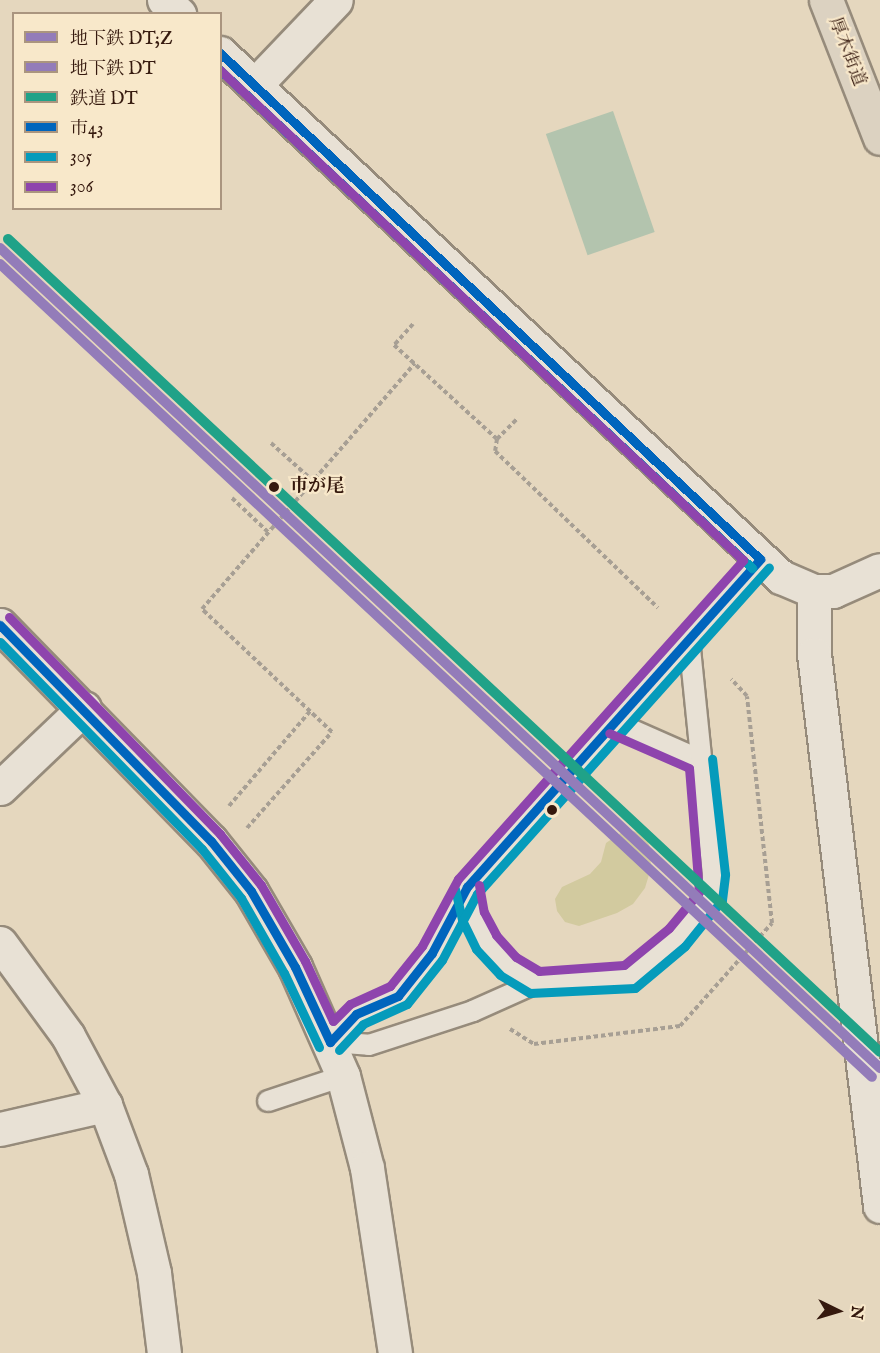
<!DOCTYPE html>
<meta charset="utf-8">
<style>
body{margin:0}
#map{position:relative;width:880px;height:1353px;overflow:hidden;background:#e5d7be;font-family:"IM FELL English","Noto Serif JP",serif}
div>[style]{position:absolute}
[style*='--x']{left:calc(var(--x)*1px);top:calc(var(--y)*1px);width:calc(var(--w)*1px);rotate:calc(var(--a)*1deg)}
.green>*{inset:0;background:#d2ca9f}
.water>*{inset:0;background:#b3c4ae;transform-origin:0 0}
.path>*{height:4px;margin-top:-2px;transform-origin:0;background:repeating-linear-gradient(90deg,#a79f94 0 4.5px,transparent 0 7.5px)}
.roads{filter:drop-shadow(2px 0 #968b7b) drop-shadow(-2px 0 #968b7b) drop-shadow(0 2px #968b7b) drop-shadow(0 -2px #968b7b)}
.service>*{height:20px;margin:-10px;padding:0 10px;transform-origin:10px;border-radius:10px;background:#e8e1d5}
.minor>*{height:33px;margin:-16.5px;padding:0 16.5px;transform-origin:16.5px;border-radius:16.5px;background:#e8e1d5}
.tertiary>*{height:33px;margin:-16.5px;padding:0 16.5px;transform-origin:16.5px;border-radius:16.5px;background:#e8e1d5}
.trunk>*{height:33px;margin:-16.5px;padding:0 16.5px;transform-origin:16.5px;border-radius:16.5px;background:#dcd2c1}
.bus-1>*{height:9px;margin:-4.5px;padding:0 4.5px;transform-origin:4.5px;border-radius:4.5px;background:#0065bd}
.bus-2>*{height:9px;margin:-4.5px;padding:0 4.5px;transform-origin:4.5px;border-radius:4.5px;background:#059bbb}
.bus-3>*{height:9px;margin:-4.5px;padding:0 4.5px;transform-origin:4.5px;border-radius:4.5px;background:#8e44ad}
.rail-1>*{height:10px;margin:-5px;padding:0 5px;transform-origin:5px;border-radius:5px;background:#20a288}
.metro-1>*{height:10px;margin:-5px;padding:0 5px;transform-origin:5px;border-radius:5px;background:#937cb9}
.metro-2>*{height:10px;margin:-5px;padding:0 5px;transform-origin:5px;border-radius:5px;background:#937cb9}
.dots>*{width:16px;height:16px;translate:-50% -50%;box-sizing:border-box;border:3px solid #f8e8ca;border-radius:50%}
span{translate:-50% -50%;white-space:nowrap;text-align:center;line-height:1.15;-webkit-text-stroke:4.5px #f8e8ca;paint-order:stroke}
.street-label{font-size:18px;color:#35190e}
.stop-label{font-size:18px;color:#35190e;font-weight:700}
.left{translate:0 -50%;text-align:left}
.legend{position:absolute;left:12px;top:12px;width:210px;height:198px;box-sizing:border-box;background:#f8e8ca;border:2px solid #aa957f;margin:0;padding:8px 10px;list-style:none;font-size:18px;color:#35190e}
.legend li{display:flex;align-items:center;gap:12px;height:30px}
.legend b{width:30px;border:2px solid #aa957f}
.north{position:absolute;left:808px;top:1281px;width:60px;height:60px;-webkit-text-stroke:4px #f8e8ca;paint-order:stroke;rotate:95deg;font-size:16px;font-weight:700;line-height:24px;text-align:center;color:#35190e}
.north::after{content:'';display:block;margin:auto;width:21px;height:27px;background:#35190e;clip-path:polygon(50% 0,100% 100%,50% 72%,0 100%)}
</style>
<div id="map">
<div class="green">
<div style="clip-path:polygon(625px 830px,645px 833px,650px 848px,651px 868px,645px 888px,633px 904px,617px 913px,579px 926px,565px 922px,557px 911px,555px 899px,562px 887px,590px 874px,601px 862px,606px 843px)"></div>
</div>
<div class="water">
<div style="left:613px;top:111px;width:128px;height:71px;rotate:71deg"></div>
</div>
<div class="path">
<div style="--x:413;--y:324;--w:28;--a:132"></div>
<div style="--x:394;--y:345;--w:139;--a:42.4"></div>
<div style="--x:497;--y:439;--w:28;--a:-45"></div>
<div style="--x:497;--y:439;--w:12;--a:99"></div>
<div style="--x:495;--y:451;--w:226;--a:43.9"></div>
<div style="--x:271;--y:443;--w:57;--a:42.1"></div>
<div style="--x:232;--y:498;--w:50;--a:43.4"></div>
<div style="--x:229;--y:806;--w:125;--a:-49.5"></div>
<div style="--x:247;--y:828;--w:128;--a:-48.5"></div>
<div style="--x:332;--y:732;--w:179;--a:-136.6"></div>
<div style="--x:202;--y:609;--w:325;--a:-49.1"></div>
<div style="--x:510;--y:1029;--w:28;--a:32"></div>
<div style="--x:534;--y:1044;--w:147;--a:-7"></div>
<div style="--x:680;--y:1026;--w:138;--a:-48.2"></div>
<div style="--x:772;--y:923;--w:228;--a:-96.3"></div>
<div style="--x:747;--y:696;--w:23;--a:-133"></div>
</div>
<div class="roads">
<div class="service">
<div style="--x:614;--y:722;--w:94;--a:23.8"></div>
<div style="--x:467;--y:887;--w:30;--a:78"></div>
<div style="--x:473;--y:916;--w:29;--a:63"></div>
<div style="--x:486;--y:942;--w:33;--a:47"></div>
<div style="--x:508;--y:966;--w:33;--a:31"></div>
<div style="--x:330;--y:1042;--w:39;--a:4"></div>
<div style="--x:369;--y:1045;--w:109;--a:-18.1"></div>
<div style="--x:473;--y:1011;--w:69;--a:-24"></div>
<div style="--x:536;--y:983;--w:93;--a:-3.7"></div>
<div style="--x:629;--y:977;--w:62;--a:-39.8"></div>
<div style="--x:677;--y:937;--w:52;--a:-49.6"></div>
<div style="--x:711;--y:897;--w:22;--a:-85"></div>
<div style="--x:713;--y:875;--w:238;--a:-95.8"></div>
<div style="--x:330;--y:1042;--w:38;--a:-47"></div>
<div style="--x:356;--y:1014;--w:46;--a:-23.2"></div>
<div style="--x:398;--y:996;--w:55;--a:-51.7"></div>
<div style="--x:432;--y:953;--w:75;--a:-62.1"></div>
<div style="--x:467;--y:887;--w:440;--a:-48.2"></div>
<div style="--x:268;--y:1101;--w:79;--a:-18.4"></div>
</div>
<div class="minor">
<div style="--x:255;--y:85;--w:117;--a:-46.4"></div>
<div style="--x:0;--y:788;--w:116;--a:-43.6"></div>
<div style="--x:0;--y:943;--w:115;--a:53.8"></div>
<div style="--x:68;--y:1036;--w:78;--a:61.8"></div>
<div style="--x:105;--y:1105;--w:74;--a:69.4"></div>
<div style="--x:131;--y:1174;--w:102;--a:76.9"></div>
<div style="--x:154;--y:1273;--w:81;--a:82.9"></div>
<div style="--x:0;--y:1129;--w:108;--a:-12.9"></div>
</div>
<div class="tertiary">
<div style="--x:164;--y:0;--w:21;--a:43"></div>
<div style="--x:220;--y:53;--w:768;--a:43.05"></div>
<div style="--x:781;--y:577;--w:36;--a:23"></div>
<div style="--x:814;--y:591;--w:19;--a:0"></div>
<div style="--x:833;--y:591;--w:51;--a:-24.1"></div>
<div style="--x:814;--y:591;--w:63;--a:90"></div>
<div style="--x:814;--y:654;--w:556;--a:83.18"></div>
<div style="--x:0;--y:625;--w:302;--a:45.7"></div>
<div style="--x:211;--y:841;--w:64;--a:51.3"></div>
<div style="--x:251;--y:891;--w:88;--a:59.9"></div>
<div style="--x:295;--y:967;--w:119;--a:66.2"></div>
<div style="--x:343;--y:1076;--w:95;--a:75.4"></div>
<div style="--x:367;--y:1168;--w:187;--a:81.4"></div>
</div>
<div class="trunk">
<div style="--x:826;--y:0;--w:148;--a:68.6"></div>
</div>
</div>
<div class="bus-1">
<div style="--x:220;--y:53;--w:740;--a:43.14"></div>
<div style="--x:0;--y:625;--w:302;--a:45.7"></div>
<div style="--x:211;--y:841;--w:64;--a:51.3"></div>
<div style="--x:251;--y:891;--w:88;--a:59.9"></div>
<div style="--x:295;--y:967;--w:83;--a:65"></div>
<div style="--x:330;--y:1042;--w:38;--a:-47"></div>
<div style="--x:356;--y:1014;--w:46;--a:-23.2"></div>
<div style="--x:398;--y:996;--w:55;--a:-51.7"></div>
<div style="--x:432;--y:953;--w:75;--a:-62.1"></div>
<div style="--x:467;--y:887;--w:440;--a:-48.2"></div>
</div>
<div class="bus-2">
<div style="--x:220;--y:70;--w:729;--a:43.11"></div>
<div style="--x:0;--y:642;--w:289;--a:45.7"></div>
<div style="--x:202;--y:849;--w:63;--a:51.5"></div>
<div style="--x:241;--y:898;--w:86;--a:60.2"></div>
<div style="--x:284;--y:973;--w:82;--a:64.7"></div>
<div style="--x:455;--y:889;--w:32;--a:77"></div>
<div style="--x:462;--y:920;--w:32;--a:64"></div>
<div style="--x:476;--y:949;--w:35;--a:47"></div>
<div style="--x:500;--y:975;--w:35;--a:31"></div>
<div style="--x:530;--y:993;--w:105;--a:-2.7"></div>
<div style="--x:635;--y:988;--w:65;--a:-40"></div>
<div style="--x:685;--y:946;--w:59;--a:-51.2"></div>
<div style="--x:722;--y:900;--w:26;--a:-83"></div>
<div style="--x:725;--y:874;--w:116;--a:-96.4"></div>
<div style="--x:339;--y:1050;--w:35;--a:-47"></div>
<div style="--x:363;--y:1024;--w:48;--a:-24.4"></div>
<div style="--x:407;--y:1004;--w:56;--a:-51.5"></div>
<div style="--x:442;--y:960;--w:75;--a:-62.1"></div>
<div style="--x:477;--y:894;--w:438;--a:-48.2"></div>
</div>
<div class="bus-3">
<div style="--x:9;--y:617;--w:303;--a:45.8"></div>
<div style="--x:220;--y:834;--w:65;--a:51.2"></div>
<div style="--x:261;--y:885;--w:88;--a:59.9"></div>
<div style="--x:305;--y:961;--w:66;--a:65"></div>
<div style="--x:333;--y:1021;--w:24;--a:-45"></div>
<div style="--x:350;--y:1004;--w:44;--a:-24.2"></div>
<div style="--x:390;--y:986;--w:51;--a:-51.3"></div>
<div style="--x:422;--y:946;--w:76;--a:-61.8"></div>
<div style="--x:458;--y:879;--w:428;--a:-48.2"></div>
<div style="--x:743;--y:560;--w:717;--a:-136.87"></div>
<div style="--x:479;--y:885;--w:27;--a:80"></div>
<div style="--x:484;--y:912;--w:26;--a:62"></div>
<div style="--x:496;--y:935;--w:30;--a:48"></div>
<div style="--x:516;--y:957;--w:27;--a:31"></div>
<div style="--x:539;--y:971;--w:85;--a:-4"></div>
<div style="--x:624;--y:965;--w:58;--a:-39.4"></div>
<div style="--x:669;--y:928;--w:47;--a:-50.2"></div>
<div style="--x:699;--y:892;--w:124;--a:-94.6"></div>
<div style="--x:689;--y:768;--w:87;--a:-156.4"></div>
</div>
<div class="rail-1">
<div style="--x:8;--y:239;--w:1192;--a:42.99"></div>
</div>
<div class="metro-1">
<div style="--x:0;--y:248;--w:1203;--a:42.98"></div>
</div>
<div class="metro-2">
<div style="--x:0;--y:264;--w:1192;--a:42.99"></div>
</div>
<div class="dots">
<div style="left:274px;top:487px;background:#35190e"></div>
<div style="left:552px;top:810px;background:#35190e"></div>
</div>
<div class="street-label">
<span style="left:846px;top:52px;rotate:69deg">厚木街道</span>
</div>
<div class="stop-label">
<span class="left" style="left:290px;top:487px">市が尾</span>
</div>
<ul class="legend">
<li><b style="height:8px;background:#937cb9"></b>地下鉄 DT;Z</li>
<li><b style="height:8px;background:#937cb9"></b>地下鉄 DT</li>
<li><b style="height:8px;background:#20a288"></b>鉄道 DT</li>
<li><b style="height:8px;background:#0065bd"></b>市43</li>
<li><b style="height:8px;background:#059bbb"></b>305</li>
<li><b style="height:8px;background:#8e44ad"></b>306</li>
</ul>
<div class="north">N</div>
</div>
